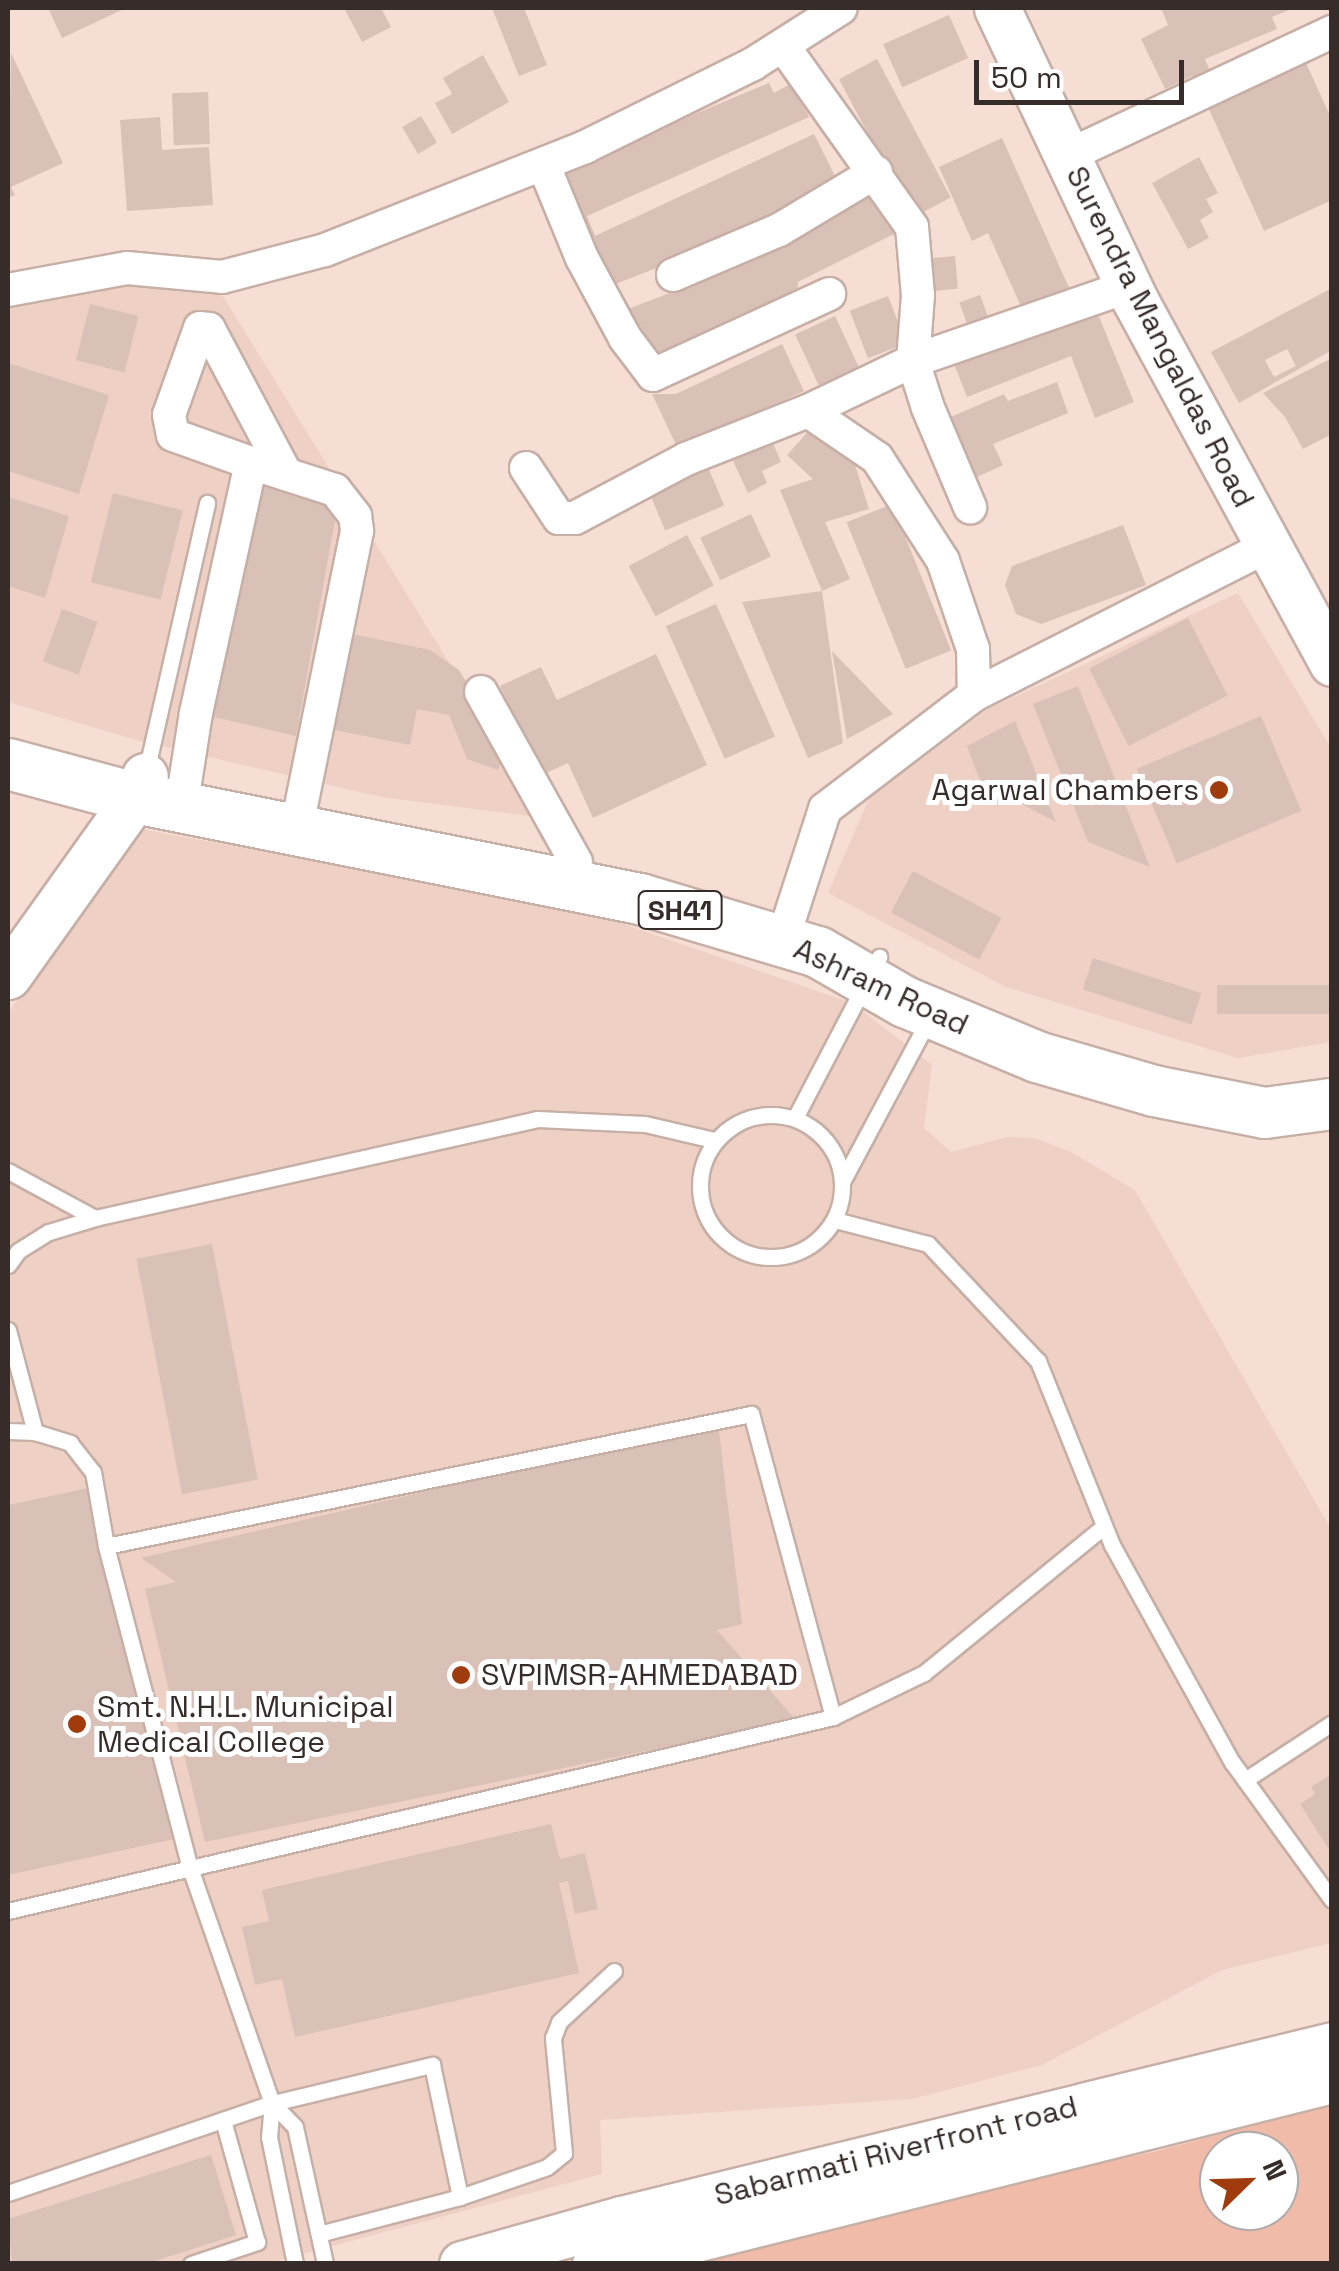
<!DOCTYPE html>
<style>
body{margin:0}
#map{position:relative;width:1339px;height:2271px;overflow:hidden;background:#f6ded5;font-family:"Space Grotesk",sans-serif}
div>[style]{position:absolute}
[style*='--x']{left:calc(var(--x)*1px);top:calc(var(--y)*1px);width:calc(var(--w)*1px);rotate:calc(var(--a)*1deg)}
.built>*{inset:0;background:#efd0c5}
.green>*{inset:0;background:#f0bba8}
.building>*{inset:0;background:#d9c1b8;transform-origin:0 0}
.roads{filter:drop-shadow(2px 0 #c6afa6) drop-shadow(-2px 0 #c6afa6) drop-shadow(0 2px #c6afa6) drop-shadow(0 -2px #c6afa6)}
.lane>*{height:15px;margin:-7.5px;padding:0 7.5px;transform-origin:7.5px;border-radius:7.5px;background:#fff}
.lane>.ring{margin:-7.5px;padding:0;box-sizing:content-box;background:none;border:15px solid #fff;border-radius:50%}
.street>*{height:32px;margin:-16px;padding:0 16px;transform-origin:16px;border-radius:16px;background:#fff}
.secondary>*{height:45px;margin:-22.5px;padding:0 22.5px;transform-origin:22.5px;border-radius:22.5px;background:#fff}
.primary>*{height:50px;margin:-25px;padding:0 25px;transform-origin:25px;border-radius:25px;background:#fff}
.dots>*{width:28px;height:28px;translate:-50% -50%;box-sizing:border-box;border:5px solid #fff;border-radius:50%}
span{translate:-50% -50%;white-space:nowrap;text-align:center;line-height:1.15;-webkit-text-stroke:10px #fff;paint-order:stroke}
.shield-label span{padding:2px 8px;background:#fff;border:2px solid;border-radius:8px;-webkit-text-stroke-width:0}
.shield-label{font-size:28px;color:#362d2a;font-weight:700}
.street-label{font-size:30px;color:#362d2a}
.poi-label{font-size:30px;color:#362d2a}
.right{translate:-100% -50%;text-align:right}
.left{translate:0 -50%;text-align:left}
.frame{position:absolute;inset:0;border:10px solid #362d2a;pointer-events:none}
.north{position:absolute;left:1199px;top:2131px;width:100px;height:100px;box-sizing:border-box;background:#fff;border:2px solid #afabaa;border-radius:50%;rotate:67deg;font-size:28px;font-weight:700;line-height:40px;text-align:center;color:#362d2a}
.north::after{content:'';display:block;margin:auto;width:35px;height:45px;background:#a03b0e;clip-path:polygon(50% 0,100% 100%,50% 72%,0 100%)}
.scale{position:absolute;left:974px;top:60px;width:210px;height:45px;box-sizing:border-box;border:5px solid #362d2a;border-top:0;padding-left:12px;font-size:30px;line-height:35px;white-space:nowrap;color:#362d2a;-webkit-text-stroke:8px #fff;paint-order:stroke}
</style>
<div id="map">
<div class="built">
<div style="clip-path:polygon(86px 285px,213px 286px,221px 293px,545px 818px,381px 797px,136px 740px,8px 702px,8px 305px)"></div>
<div style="clip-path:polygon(1238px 593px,1331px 748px,1331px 1042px,1238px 1058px,1006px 987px,828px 893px,869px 799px,988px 709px)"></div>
<div style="clip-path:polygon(141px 829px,580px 909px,852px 1003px,932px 1065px,924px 1128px,951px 1152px,1007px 1137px,1035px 1138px,1071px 1152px,1135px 1190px,1331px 1529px,1331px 1943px,1222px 1970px,1042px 2065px,912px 2099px,600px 2120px,602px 2174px,269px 2263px,8px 2264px,8px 1013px)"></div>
</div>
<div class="green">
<div style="clip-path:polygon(evenodd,1331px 2105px,1331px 2263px,681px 2264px,905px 2204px,1153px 2152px,1331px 2105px,1219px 2151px,1279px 2151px,1279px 2211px,1219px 2211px,1219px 2151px)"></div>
</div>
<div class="building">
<div style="clip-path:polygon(48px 8px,126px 8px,62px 38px)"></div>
<div style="clip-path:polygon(344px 8px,381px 8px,391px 27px,362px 42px)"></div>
<div style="clip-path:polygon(492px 8px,524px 8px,547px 65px,519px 76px)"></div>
<div style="clip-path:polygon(1161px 8px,1294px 8px,1272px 17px,1277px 29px,1205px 59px,1214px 81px,1197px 88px,1192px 76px,1165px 89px,1141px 39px,1168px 25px)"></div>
<div style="left:949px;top:15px;width:47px;height:72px;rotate:66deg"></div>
<div style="clip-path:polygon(11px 53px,63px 163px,11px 187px,15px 195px,8px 198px)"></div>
<div style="clip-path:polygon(483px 55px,509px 102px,452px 134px,435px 103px,452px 94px,443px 78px)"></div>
<div style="left:877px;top:59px;width:157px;height:43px;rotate:62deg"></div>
<div style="clip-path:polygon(1306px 63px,1332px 120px,1332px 200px,1264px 231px,1208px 107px)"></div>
<div style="clip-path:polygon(769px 83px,774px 93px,792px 83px,809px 117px,587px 216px,595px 236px,814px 134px,838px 182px,679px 259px,603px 289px,554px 173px)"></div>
<div style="left:208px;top:92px;width:52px;height:36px;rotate:88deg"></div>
<div style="left:421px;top:116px;width:31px;height:22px;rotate:59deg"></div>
<div style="clip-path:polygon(160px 117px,162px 150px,209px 147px,213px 205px,127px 211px,120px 120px)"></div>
<div style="clip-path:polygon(1002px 138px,1070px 290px,1023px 311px,988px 233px,972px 241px,939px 167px)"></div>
<div style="clip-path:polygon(1199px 157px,1218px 193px,1206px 199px,1213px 212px,1200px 220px,1209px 238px,1188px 249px,1152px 183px)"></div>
<div style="clip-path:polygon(870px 187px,894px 234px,798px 282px,797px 293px,644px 361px,623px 311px,711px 277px,707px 268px)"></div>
<div style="left:955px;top:256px;width:33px;height:31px;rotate:85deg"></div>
<div style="clip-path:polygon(evenodd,1332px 288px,1332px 350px,1239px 403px,1211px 352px,1332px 288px,1287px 349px,1296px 366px,1274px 377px,1265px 360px,1287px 349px)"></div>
<div style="left:980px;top:295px;width:27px;height:22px;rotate:70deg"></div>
<div style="left:888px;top:296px;width:51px;height:41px;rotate:69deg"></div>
<div style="left:90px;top:304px;width:50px;height:58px;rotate:14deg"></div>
<div style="clip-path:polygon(1095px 307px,1134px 402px,1095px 418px,1071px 356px,967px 397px,954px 364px)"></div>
<div style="left:835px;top:316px;width:60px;height:44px;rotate:65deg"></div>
<div style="clip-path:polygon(782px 344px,804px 391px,678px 449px,652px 394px,676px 394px)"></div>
<div style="clip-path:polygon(1332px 358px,1332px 434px,1303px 449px,1285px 417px,1263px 393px)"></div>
<div style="clip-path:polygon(8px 363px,109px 395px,79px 494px,8px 471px)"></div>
<div style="clip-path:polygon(1057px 382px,1068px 413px,993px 444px,1003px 465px,964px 483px,937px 423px,1004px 394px,1008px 401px)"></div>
<div style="clip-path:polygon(813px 426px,855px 465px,869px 509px,825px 522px,850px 579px,822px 591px,780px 490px,813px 479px,787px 455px)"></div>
<div style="clip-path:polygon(768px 432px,781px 462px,762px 471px,767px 483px,748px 493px,728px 450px)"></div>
<div style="left:707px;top:465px;width:44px;height:64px;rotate:67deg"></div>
<div style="clip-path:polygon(259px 479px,338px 504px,296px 736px,205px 715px)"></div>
<div style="left:113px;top:493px;width:72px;height:92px;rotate:14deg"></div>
<div style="clip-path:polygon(8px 497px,69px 516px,45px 598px,8px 586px)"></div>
<div style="left:892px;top:504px;width:158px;height:49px;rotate:68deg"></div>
<div style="left:751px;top:514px;width:47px;height:56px;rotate:65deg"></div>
<div style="clip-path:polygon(1123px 525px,1146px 585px,1041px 624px,1016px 614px,1005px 585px,1012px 566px)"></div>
<div style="left:687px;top:535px;width:57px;height:66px;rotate:62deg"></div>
<div style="clip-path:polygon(822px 591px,843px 743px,808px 758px,742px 602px)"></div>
<div style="left:716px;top:604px;width:145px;height:55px;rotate:66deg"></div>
<div style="left:62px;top:609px;width:38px;height:56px;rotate:20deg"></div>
<div style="left:1188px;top:618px;width:87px;height:111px;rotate:63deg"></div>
<div style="clip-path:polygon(352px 634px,430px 650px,459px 670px,506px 747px,498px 770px,467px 759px,449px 715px,417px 709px,410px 745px,334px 730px)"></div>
<div style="clip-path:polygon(832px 651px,893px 714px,847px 739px)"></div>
<div style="clip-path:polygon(656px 654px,707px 765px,593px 818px,568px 763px,542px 775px,500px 686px,541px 667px,557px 700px)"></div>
<div style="clip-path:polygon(1078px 686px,1150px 867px,1088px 842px,1033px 704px)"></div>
<div style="left:1261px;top:716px;width:103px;height:135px;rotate:67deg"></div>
<div style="clip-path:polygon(1015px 721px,1056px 822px,981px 783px,967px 746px)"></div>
<div style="left:913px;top:871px;width:100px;height:47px;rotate:28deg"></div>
<div style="left:1093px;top:958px;width:114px;height:33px;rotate:18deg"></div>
<div style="left:1332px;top:985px;width:29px;height:115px;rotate:90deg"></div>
<div style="left:212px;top:1244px;width:240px;height:77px;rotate:79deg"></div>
<div style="clip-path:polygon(718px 1423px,742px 1624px,717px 1630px,796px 1720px,205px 1842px,145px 1589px,176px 1582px,141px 1558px)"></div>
<div style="clip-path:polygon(93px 1487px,174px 1839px,8px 1875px,8px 1505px)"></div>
<div style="clip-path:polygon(1332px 1774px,1332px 1846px,1328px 1848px,1300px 1804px,1315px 1794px,1311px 1787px)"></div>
<div style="clip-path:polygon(551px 1824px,560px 1859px,585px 1853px,598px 1909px,575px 1914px,568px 1881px,559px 1883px,579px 1973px,295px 2037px,282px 1979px,255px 1985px,242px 1927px,269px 1921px,262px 1890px)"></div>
<div style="clip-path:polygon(211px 2155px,236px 2235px,146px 2264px,12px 2264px,8px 2219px)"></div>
</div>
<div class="roads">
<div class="lane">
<div style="--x:146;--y:772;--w:276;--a:-77.2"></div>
<div class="ring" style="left:700px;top:1115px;width:127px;height:127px"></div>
<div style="--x:795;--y:1118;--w:182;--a:-62.4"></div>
<div style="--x:8;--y:1171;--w:99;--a:28.4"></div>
<div style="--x:95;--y:1218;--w:453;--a:-12.6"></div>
<div style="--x:537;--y:1119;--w:108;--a:2.7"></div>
<div style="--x:645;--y:1124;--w:71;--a:13.1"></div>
<div style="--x:843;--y:1180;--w:180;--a:-61.9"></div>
<div style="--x:835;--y:1220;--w:96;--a:14.5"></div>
<div style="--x:928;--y:1244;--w:161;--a:46.8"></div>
<div style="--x:1038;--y:1361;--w:198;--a:68.1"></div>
<div style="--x:1112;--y:1545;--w:248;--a:61.1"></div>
<div style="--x:1232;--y:1762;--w:170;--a:54.1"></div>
<div style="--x:8;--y:1265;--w:17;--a:-54"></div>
<div style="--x:18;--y:1251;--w:36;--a:-32"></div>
<div style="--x:49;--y:1232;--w:48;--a:-16.9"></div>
<div style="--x:8;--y:1330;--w:106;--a:75.2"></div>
<div style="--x:35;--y:1432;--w:27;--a:-178"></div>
<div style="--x:35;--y:1432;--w:37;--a:17"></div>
<div style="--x:70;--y:1443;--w:37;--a:52"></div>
<div style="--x:93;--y:1472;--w:75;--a:80"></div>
<div style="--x:106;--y:1546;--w:330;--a:75.4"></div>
<div style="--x:189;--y:1865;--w:252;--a:70.8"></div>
<div style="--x:272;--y:2103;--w:33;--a:46"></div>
<div style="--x:295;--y:2127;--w:140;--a:77.6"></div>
<div style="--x:833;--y:1717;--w:101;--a:-25.8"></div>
<div style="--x:924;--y:1673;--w:232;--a:-39.2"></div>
<div style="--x:1245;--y:1780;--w:104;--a:-33.2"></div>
<div style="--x:8;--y:1911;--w:848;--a:-13.23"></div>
<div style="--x:833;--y:1717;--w:314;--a:-105.1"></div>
<div style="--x:751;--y:1414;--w:658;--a:168.43"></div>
<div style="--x:272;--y:2103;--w:34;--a:95"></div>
<div style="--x:269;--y:2137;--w:130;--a:78.4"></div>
<div style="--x:8;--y:2193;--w:276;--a:-18.8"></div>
<div style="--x:269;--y:2104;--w:168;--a:-13.5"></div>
<div style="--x:432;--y:2065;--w:135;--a:78"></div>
<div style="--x:460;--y:2197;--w:146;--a:165.3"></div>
<div style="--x:460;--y:2197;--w:92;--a:-19"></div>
<div style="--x:547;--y:2167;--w:22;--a:-39"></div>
<div style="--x:564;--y:2153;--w:116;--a:-95.5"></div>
<div style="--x:553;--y:2038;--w:17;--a:-69"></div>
<div style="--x:559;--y:2022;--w:75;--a:-42.8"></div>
<div style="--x:191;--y:2264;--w:70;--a:-18.4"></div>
<div style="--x:257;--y:2242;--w:127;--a:-105.6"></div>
</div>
<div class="street">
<div style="--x:784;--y:47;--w:221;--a:54.6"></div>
<div style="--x:912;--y:227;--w:68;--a:85"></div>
<div style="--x:918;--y:295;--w:66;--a:94.3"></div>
<div style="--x:913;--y:361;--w:49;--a:72.3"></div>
<div style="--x:928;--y:408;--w:108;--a:67"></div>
<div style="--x:1067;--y:156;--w:293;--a:-25.1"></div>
<div style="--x:544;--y:166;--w:100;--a:67.6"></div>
<div style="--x:582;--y:258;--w:91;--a:61.7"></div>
<div style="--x:625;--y:338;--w:46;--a:52.9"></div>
<div style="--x:653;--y:375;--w:194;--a:-24.7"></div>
<div style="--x:673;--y:275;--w:115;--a:-23"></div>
<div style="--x:779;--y:230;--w:113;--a:-30.9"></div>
<div style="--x:8;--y:290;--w:121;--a:-10.5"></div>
<div style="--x:127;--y:268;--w:95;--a:5.4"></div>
<div style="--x:222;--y:277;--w:106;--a:-14.7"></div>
<div style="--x:325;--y:250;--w:280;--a:-21.6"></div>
<div style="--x:585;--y:147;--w:187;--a:-26.3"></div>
<div style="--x:753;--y:64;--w:104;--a:-32.5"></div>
<div style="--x:808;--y:411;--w:83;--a:34.3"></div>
<div style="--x:877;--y:458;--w:122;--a:57.3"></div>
<div style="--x:943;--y:561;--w:93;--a:71.2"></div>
<div style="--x:973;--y:649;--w:46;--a:88.8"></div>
<div style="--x:526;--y:468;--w:60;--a:56.6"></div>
<div style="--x:559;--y:518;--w:16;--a:0"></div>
<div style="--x:575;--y:518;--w:126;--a:-28"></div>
<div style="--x:686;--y:459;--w:131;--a:-21.5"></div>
<div style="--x:808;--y:411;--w:116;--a:-25.5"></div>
<div style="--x:913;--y:361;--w:229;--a:-19.1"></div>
<div style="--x:286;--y:474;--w:164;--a:-118"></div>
<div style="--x:209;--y:329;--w:9;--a:-174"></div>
<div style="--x:200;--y:328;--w:92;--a:109.6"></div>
<div style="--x:169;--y:415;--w:20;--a:79"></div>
<div style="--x:173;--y:435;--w:83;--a:19.7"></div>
<div style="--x:251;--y:463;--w:88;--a:17.8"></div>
<div style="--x:335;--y:490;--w:33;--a:52"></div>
<div style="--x:355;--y:516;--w:15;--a:82"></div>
<div style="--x:357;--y:531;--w:281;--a:101.5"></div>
<div style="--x:481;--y:692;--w:195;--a:60.8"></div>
<div style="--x:185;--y:783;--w:71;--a:-81.1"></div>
<div style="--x:196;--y:713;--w:256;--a:-77.6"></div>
<div style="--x:777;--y:939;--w:19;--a:-55"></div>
<div style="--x:788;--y:923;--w:120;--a:-72"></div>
<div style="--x:825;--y:809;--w:188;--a:-37.4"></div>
<div style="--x:974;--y:695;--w:330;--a:-26.9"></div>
</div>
<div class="secondary">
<div style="--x:997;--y:8;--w:323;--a:64.7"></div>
<div style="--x:1135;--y:300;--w:413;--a:61.5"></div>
<div style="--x:8;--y:976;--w:219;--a:-54.5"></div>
<div style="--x:135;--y:798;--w:24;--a:-66"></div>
<div style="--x:462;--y:2264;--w:165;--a:-15.8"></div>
<div style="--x:621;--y:2219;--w:732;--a:-13.75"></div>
<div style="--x:595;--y:2264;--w:760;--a:-14.02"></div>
</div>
<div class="primary">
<div style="--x:8;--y:764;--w:131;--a:15"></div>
<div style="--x:135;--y:798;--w:515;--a:11.31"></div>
<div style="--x:640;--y:899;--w:186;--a:16.6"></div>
<div style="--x:818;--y:952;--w:100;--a:29.9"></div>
<div style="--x:905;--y:1002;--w:143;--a:22.6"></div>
<div style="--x:1037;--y:1057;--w:122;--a:16.2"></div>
<div style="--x:1154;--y:1091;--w:113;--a:11.2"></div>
<div style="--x:1265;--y:1113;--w:68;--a:-7.7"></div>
</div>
</div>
<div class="dots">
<div style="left:1219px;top:790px;background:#a03b0e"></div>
<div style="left:461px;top:1675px;background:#a03b0e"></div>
<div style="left:77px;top:1724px;background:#a03b0e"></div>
</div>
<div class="shield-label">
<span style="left:680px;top:910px">SH41</span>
</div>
<div class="street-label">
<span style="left:1160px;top:337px;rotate:63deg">Surendra Mangaldas Road</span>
<span style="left:881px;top:987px;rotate:25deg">Ashram Road</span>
<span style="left:896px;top:2151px;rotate:-14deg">Sabarmati Riverfront road</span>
</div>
<div class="poi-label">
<span class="right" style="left:1199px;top:790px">Agarwal Chambers</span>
<span class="left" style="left:481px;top:1675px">SVPIMSR-AHMEDABAD</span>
<span class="left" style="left:97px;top:1724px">Smt. N.H.L. Municipal<br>Medical College</span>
</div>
<div class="frame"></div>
<div class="north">N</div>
<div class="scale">50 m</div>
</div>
